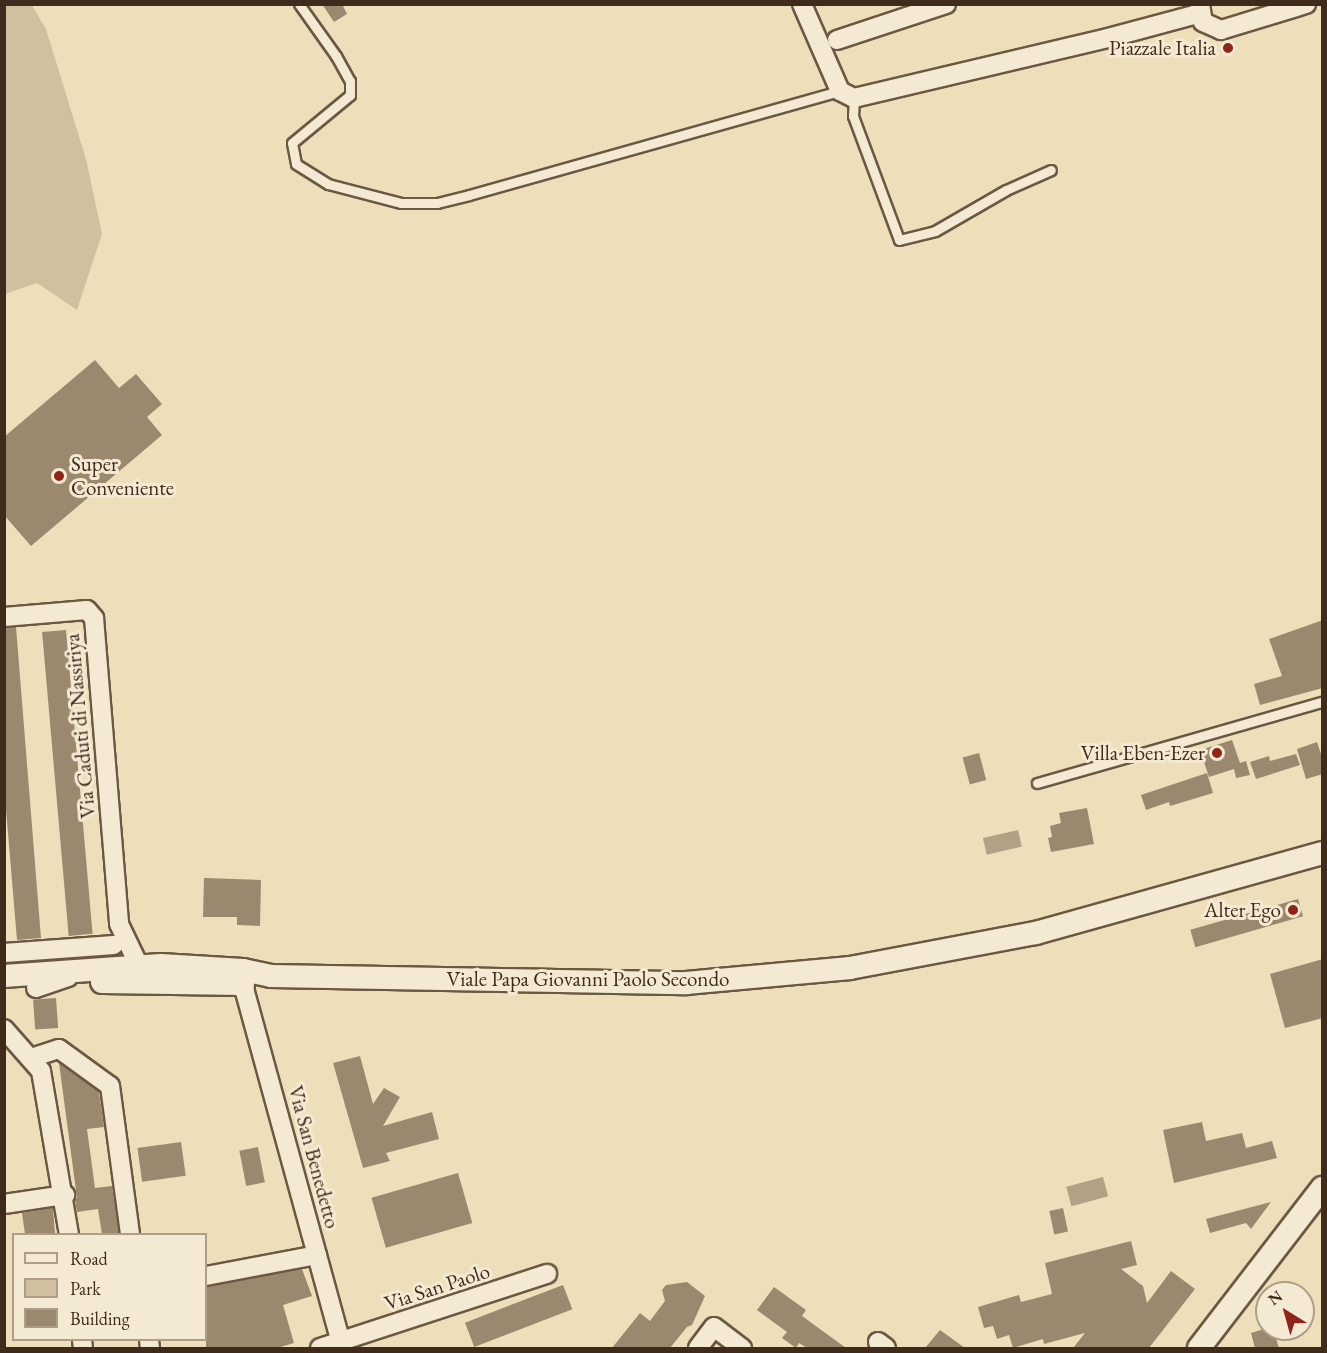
<!DOCTYPE html>
<style>
body{margin:0}
#map{position:relative;width:1327px;height:1353px;overflow:hidden;background:#eedfbb;font-family:"EB Garamond",serif}
div>[style]{position:absolute}
[style*='--x']{left:calc(var(--x)*1px);top:calc(var(--y)*1px);width:calc(var(--w)*1px);rotate:calc(var(--a)*1deg)}
.green>*{inset:0;background:#d0c0a0}
.water>*{inset:0;background:#b2a285;transform-origin:0 0}
.building>*{inset:0;background:#9a896e;transform-origin:0 0}
.roads{filter:drop-shadow(2px 0 #6b5843) drop-shadow(-2px 0 #6b5843) drop-shadow(0 2px #6b5843) drop-shadow(0 -2px #6b5843)}
.service>*{height:9px;margin:-4.5px;padding:0 4.5px;transform-origin:4.5px;border-radius:4.5px;background:#f4ead3}
.minor>*{height:18px;margin:-9px;padding:0 9px;transform-origin:9px;border-radius:9px;background:#f4ead3}
.tertiary>*{height:22px;margin:-11px;padding:0 11px;transform-origin:11px;border-radius:11px;background:#f4ead3}
.dots>*{width:16px;height:16px;translate:-50% -50%;box-sizing:border-box;border:3px solid #f4ead3;border-radius:50%}
span{translate:-50% -50%;white-space:nowrap;text-align:center;line-height:1.15;-webkit-text-stroke:6px #f4ead3;paint-order:stroke}
.poi-label{font-size:21px;color:#3f2b1b}
.right{translate:-100% -50%;text-align:right}
.left{translate:0 -50%;text-align:left}
.street-label{font-size:21px;color:#3f2b1b}
.frame{position:absolute;inset:0;border:6px solid #3f2b1b;pointer-events:none}
.legend{position:absolute;left:12px;top:1233px;width:195px;height:108px;box-sizing:border-box;background:#f4ead3;border:2px solid #ac9e89;margin:0;padding:8px 10px;list-style:none;font-size:18px;color:#3f2b1b}
.legend li{display:flex;align-items:center;gap:12px;height:30px}
.legend b{width:30px;border:2px solid #ac9e89}
.north{position:absolute;left:1255px;top:1281px;width:60px;height:60px;box-sizing:border-box;background:#f4ead3;border:2px solid #ac9e89;border-radius:50%;rotate:323deg;font-size:16px;font-weight:700;line-height:24px;text-align:center;color:#3f2b1b}
.north::after{content:'';display:block;margin:auto;width:21px;height:27px;background:#8f2418;clip-path:polygon(50% 0,100% 100%,50% 72%,0 100%)}
</style>
<div id="map">
<div class="green">
<div style="clip-path:polygon(5px 4px,32px 5px,46px 29px,86px 159px,102px 234px,77px 310px,37px 283px,5px 294px)"></div>
</div>
<div class="water">
<div style="left:1018px;top:830px;width:17px;height:36px;rotate:77deg"></div>
<div style="left:1103px;top:1177px;width:20px;height:38px;rotate:75deg"></div>
</div>
<div class="building">
<div style="clip-path:polygon(322px 4px,342px 4px,347px 14px,334px 22px)"></div>
<div style="clip-path:polygon(95px 360px,119px 388px,136px 374px,162px 404px,147px 417px,162px 435px,31px 546px,4px 515px,4px 437px)"></div>
<div style="clip-path:polygon(1323px 620px,1323px 688px,1260px 705px,1254px 684px,1282px 676px,1269px 639px)"></div>
<div style="clip-path:polygon(16px 627px,41px 938px,17px 940px,4px 786px,4px 628px)"></div>
<div style="left:66px;top:630px;width:305px;height:24px;rotate:85deg"></div>
<div style="clip-path:polygon(1232px 740px,1240px 763px,1246px 761px,1250px 775px,1236px 778px,1234px 769px,1209px 777px,1200px 750px)"></div>
<div style="clip-path:polygon(1317px 742px,1323px 760px,1323px 774px,1306px 779px,1297px 749px)"></div>
<div style="left:979px;top:753px;width:28px;height:17px;rotate:75deg"></div>
<div style="clip-path:polygon(1296px 754px,1300px 765px,1256px 779px,1250px 762px,1269px 756px,1270px 761px)"></div>
<div style="clip-path:polygon(1207px 773px,1213px 793px,1170px 806px,1169px 802px,1146px 810px,1141px 795px)"></div>
<div style="clip-path:polygon(1087px 808px,1094px 844px,1051px 852px,1048px 838px,1052px 837px,1050px 826px,1061px 823px,1059px 813px)"></div>
<div style="clip-path:polygon(204px 878px,261px 880px,260px 926px,237px 925px,237px 917px,203px 917px)"></div>
<div style="left:1298px;top:899px;width:18px;height:112px;rotate:74deg"></div>
<div style="clip-path:polygon(1323px 959px,1323px 1018px,1285px 1028px,1270px 974px)"></div>
<div style="left:56px;top:998px;width:30px;height:23px;rotate:86deg"></div>
<div style="clip-path:polygon(360px 1056px,373px 1104px,384px 1088px,400px 1097px,383px 1126px,432px 1112px,439px 1139px,386px 1153px,390px 1161px,363px 1168px,333px 1063px)"></div>
<div style="clip-path:polygon(59px 1063px,99px 1092px,104px 1127px,87px 1129px,95px 1188px,112px 1186px,119px 1234px,102px 1234px,98px 1209px,77px 1212px,75px 1200px,77px 1198px)"></div>
<div style="clip-path:polygon(1202px 1122px,1206px 1141px,1242px 1133px,1246px 1148px,1272px 1141px,1277px 1158px,1174px 1183px,1163px 1130px)"></div>
<div style="left:181px;top:1142px;width:34px;height:44px;rotate:82deg"></div>
<div style="left:258px;top:1147px;width:36px;height:19px;rotate:79deg"></div>
<div style="left:458px;top:1173px;width:52px;height:90px;rotate:74deg"></div>
<div style="clip-path:polygon(1271px 1202px,1251px 1229px,1246px 1223px,1210px 1233px,1206px 1219px)"></div>
<div style="clip-path:polygon(53px 1208px,55px 1234px,25px 1234px,22px 1213px)"></div>
<div style="left:1063px;top:1208px;width:24px;height:14px;rotate:78deg"></div>
<div style="clip-path:polygon(1131px 1241px,1137px 1265px,1121px 1269px,1143px 1286px,1147px 1303px,1171px 1271px,1195px 1289px,1149px 1348px,1073px 1348px,1085px 1333px,1044px 1344px,1043px 1339px,1013px 1348px,1009px 1335px,997px 1339px,993px 1326px,984px 1328px,978px 1307px,1019px 1295px,1021px 1302px,1052px 1294px,1045px 1263px)"></div>
<div style="clip-path:polygon(302px 1269px,312px 1296px,283px 1305px,294px 1343px,277px 1348px,206px 1348px,206px 1287px)"></div>
<div style="clip-path:polygon(687px 1282px,705px 1296px,692px 1325px,687px 1327px,670px 1348px,612px 1348px,640px 1313px,650px 1321px,665px 1301px,662px 1290px,666px 1285px)"></div>
<div style="left:563px;top:1285px;width:26px;height:105px;rotate:69deg"></div>
<div style="clip-path:polygon(774px 1287px,806px 1310px,802px 1316px,846px 1348px,807px 1348px,799px 1343px,796px 1348px,782px 1338px,787px 1332px,757px 1310px)"></div>
<div style="clip-path:polygon(1264px 1329px,1273px 1329px,1279px 1348px,1255px 1348px,1251px 1333px)"></div>
<div style="clip-path:polygon(940px 1330px,965px 1348px,925px 1348px)"></div>
</div>
<div class="roads">
<div class="service">
<div style="--x:299;--y:4;--w:64;--a:54.6"></div>
<div style="--x:336;--y:56;--w:29;--a:61"></div>
<div style="--x:350;--y:81;--w:14;--a:90"></div>
<div style="--x:350;--y:95;--w:75;--a:140.4"></div>
<div style="--x:292;--y:143;--w:21;--a:79"></div>
<div style="--x:296;--y:164;--w:38;--a:32"></div>
<div style="--x:328;--y:184;--w:75;--a:14.6"></div>
<div style="--x:401;--y:203;--w:36;--a:0"></div>
<div style="--x:437;--y:203;--w:33;--a:-14"></div>
<div style="--x:469;--y:195;--w:385;--a:-15.7"></div>
<div style="--x:854;--y:98;--w:18;--a:93"></div>
<div style="--x:853;--y:116;--w:132;--a:69.6"></div>
<div style="--x:899;--y:240;--w:37;--a:-14"></div>
<div style="--x:935;--y:231;--w:82;--a:-30"></div>
<div style="--x:1006;--y:190;--w:49;--a:-24"></div>
<div style="--x:1037;--y:783;--w:296;--a:-15.9"></div>
</div>
<div class="minor">
<div style="--x:802;--y:4;--w:95;--a:66.4"></div>
<div style="--x:840;--y:91;--w:16;--a:27"></div>
<div style="--x:854;--y:98;--w:261;--a:-13.3"></div>
<div style="--x:1108;--y:38;--w:96;--a:-15"></div>
<div style="--x:1200;--y:4;--w:18;--a:81"></div>
<div style="--x:1203;--y:22;--w:20;--a:24"></div>
<div style="--x:1221;--y:30;--w:89;--a:-17"></div>
<div style="--x:837;--y:40;--w:115;--a:-18.3"></div>
<div style="--x:4;--y:617;--w:83;--a:-4.8"></div>
<div style="--x:87;--y:610;--w:11;--a:49"></div>
<div style="--x:94;--y:618;--w:307;--a:85.3"></div>
<div style="--x:119;--y:924;--w:47;--a:64.5"></div>
<div style="--x:4;--y:953;--w:110;--a:-4.2"></div>
<div style="--x:243;--y:970;--w:22;--a:85"></div>
<div style="--x:245;--y:992;--w:363;--a:74.7"></div>
<div style="--x:36;--y:988;--w:34;--a:-19"></div>
<div style="--x:4;--y:1029;--w:56;--a:48.6"></div>
<div style="--x:41;--y:1071;--w:165;--a:80.3"></div>
<div style="--x:31;--y:1058;--w:29;--a:-18"></div>
<div style="--x:59;--y:1049;--w:63;--a:36"></div>
<div style="--x:110;--y:1086;--w:149;--a:82.3"></div>
<div style="--x:4;--y:1204;--w:62;--a:-8.4"></div>
<div style="--x:206;--y:1276;--w:113;--a:-10.7"></div>
<div style="--x:82;--y:1340;--w:8;--a:83"></div>
<div style="--x:149;--y:1340;--w:8;--a:83"></div>
<div style="--x:878;--y:1342;--w:10;--a:37"></div>
<div style="--x:320;--y:1348;--w:239;--a:-18.1"></div>
<div style="--x:698;--y:1348;--w:26;--a:-53"></div>
<div style="--x:714;--y:1327;--w:35;--a:37"></div>
</div>
<div class="tertiary">
<div style="--x:4;--y:976;--w:157;--a:-4"></div>
<div style="--x:161;--y:965;--w:82;--a:3.5"></div>
<div style="--x:243;--y:970;--w:29;--a:12"></div>
<div style="--x:271;--y:976;--w:415;--a:1"></div>
<div style="--x:686;--y:983;--w:165;--a:-5.2"></div>
<div style="--x:850;--y:968;--w:189;--a:-10.7"></div>
<div style="--x:1036;--y:933;--w:297;--a:-15.6"></div>
<div style="--x:102;--y:982;--w:141;--a:0.8"></div>
<div style="--x:1199;--y:1348;--w:202;--a:-52.4"></div>
</div>
</div>
<div class="dots">
<div style="left:1228px;top:48px;background:#8f2418"></div>
<div style="left:59px;top:476px;background:#8f2418"></div>
<div style="left:1217px;top:753px;background:#8f2418"></div>
<div style="left:1293px;top:910px;background:#8f2418"></div>
</div>
<div class="poi-label">
<span class="right" style="left:1216px;top:48px">Piazzale Italia</span>
<span class="left" style="left:71px;top:476px">Super<br>Conveniente</span>
<span class="right" style="left:1205px;top:753px">Villa Eben-Ezer</span>
<span class="right" style="left:1281px;top:910px">Alter Ego</span>
</div>
<div class="street-label">
<span style="left:80px;top:726px;rotate:-95deg">Via Caduti di Nassiriya</span>
<span style="left:588px;top:979px">Viale Papa Giovanni Paolo Secondo</span>
<span style="left:314px;top:1157px;rotate:75deg">Via San Benedetto</span>
<span style="left:437px;top:1287px;rotate:-18deg">Via San Paolo</span>
</div>
<div class="frame"></div>
<ul class="legend">
<li><b style="height:8px;background:#f4ead3"></b>Road</li>
<li><b style="height:16px;background:#d0c0a0"></b>Park</li>
<li><b style="height:16px;background:#9a896e"></b>Building</li>
</ul>
<div class="north">N</div>
</div>
